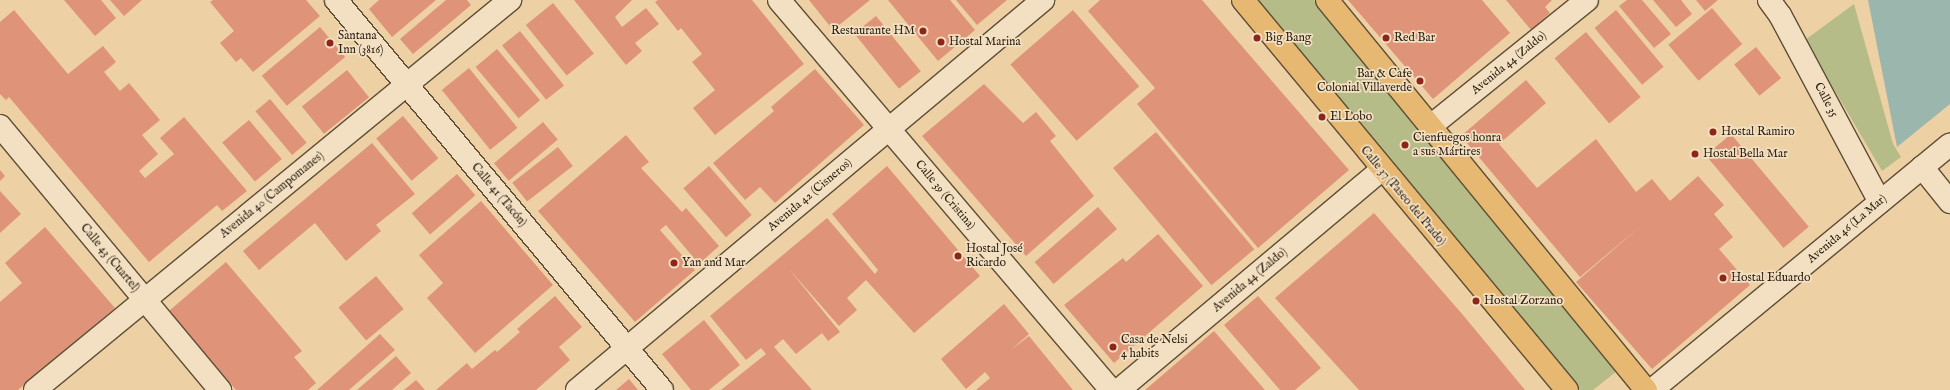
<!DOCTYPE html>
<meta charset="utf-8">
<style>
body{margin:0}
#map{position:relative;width:1950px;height:390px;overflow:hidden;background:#edd0a3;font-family:"IM FELL English",serif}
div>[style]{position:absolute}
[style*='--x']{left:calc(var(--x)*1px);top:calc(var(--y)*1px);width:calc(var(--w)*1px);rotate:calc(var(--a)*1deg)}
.green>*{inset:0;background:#b5bc88}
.water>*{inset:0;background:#9ab6ad}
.building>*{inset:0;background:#df9479;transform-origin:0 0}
.roads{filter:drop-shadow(1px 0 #5e4e37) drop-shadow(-1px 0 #5e4e37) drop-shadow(0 1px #5e4e37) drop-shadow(0 -1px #5e4e37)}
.minor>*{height:22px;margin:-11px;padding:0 11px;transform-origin:11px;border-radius:11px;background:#f3e0c3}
.tertiary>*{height:22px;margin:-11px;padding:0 11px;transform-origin:11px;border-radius:11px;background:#f3e0c3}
.secondary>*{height:22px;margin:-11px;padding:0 11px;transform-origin:11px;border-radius:11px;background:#f3e0c3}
.primary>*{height:22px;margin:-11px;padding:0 11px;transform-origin:11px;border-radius:11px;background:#e6b872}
.dots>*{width:11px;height:11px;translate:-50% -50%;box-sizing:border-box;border:2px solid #f3e0c3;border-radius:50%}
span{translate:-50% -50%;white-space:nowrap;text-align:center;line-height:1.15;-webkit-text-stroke:3.5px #f3e0c3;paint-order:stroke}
.poi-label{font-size:12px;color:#2e2213}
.right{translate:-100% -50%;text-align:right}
.left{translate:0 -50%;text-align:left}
.street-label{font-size:12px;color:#2e2213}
</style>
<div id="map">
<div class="green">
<div style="clip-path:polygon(1257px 0,1314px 0,1617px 371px,1593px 390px,1579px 390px)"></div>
<div style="clip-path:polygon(1854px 4px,1893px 144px,1901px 157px,1882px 171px,1805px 40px)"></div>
</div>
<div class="water">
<div style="clip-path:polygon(1868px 0,1950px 0,1950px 104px,1897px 147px)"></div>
</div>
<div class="building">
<div style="clip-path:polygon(64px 0,101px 0,116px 18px,95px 36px)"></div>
<div style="clip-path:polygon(110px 0,142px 0,124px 16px)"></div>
<div style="clip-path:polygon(213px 0,306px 0,320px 16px,253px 72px,241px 58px,236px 62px,220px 43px,234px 31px,210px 2px)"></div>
<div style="clip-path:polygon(379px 0,436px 0,392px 37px,369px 9px)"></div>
<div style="clip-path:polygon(446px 0,467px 0,471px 5px,413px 54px,400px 39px)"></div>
<div style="clip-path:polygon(574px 0,632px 0,615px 17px,622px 27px,646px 8px,659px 24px,635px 43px,642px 51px,626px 65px)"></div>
<div style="clip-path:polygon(658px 0,752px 0,804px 64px,715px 135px,693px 108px,715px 90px,692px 62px,702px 54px,681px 28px,678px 31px,655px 2px)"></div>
<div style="clip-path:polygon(809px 0,870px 0,833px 30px)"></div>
<div style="clip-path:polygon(888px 0,950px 0,975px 30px,938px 61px)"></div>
<div style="clip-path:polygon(956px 0,1007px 0,977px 25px)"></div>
<div style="clip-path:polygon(1100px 0,1202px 0,1349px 170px,1258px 248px,1137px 104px,1155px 88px,1088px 11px)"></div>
<div style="clip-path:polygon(1348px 0,1482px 0,1510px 33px,1433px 99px)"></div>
<div style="clip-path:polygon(1506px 0,1552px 0,1545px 7px,1550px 13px,1531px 30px)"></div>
<div style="clip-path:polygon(1627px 0,1642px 0,1671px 34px,1654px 48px,1619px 6px)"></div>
<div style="clip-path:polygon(1653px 0,1681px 0,1692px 14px,1676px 27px)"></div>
<div style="clip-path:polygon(1696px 0,1718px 0,1705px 11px)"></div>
<div style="left:553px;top:3px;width:65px;height:35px;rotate:51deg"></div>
<div style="left:1712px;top:8px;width:47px;height:57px;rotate:50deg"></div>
<div style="clip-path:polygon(14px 10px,68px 74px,103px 46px,116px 62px,104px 72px,120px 91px,129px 83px,160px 120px,142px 135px,158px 154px,139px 171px,145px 178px,174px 154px,160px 138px,184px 117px,247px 191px,222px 211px,217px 205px,149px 262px,9px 97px,6px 100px,0 94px,0 22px)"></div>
<div style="left:1073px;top:10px;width:101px;height:83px;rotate:49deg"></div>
<div style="left:1616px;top:10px;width:74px;height:28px;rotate:50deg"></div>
<div style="left:876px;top:16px;width:71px;height:28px;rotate:51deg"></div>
<div style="left:320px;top:27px;width:39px;height:76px;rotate:50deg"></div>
<div style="left:520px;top:31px;width:70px;height:23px;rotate:51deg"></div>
<div style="left:1586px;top:32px;width:85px;height:41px;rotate:50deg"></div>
<div style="left:1756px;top:47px;width:40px;height:28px;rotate:51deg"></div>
<div style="left:497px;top:49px;width:67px;height:28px;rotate:50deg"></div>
<div style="left:469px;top:68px;width:77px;height:35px;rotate:51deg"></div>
<div style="clip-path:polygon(815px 69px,864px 125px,775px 203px,760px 187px,745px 200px,713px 163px,774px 111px,771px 107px)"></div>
<div style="left:347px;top:70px;width:35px;height:58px;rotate:51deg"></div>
<div style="clip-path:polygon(1526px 80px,1546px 103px,1499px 144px,1537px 188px,1596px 139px,1636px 192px,1652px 179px,1670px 201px,1698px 176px,1724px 205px,1714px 214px,1733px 237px,1719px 249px,1750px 285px,1652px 369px,1576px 282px,1642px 225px,1580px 277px,1461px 136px)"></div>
<div style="clip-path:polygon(984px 84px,1023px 123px,1036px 112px,1056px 136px,1050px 141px,1094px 196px,1026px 256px,922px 136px)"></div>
<div style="left:270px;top:99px;width:57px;height:19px;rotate:50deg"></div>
<div style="left:403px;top:116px;width:55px;height:35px;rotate:50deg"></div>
<div style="left:249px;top:120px;width:51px;height:35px;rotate:50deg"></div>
<div style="left:543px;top:122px;width:23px;height:64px;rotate:50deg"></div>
<div style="left:1156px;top:132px;width:153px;height:56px;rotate:50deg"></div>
<div style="left:1731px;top:134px;width:121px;height:33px;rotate:50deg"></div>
<div style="clip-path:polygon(626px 135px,649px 162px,641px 168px,682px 212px,686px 208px,719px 246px,699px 264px,666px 225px,660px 230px,695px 270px,635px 322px,538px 211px)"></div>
<div style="clip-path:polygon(372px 143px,415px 194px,376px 225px,381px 231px,346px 261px,315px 223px,259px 270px,243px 251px)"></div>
<div style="left:558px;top:147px;width:24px;height:58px;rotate:52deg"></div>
<div style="left:709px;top:166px;width:65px;height:34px;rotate:49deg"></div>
<div style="clip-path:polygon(887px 166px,980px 276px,914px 333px,866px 280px,847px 298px,857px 310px,839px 326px,789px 269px,840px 332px,828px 341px,822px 333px,796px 354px,783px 339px,774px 347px,812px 390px,721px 390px,766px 354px,761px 348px,746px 360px,710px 316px,827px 218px,875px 274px,878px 270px,832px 214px)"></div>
<div style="clip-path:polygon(0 170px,5px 176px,0 181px)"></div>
<div style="left:457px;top:174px;width:28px;height:60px;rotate:49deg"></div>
<div style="clip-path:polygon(0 191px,21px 214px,0 233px)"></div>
<div style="clip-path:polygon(481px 201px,553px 285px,475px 353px,427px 298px,443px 283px,419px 255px)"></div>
<div style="left:1098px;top:207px;width:29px;height:84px;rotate:49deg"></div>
<div style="clip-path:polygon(1374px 213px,1463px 315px,1525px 390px,1359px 390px,1275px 298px)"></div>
<div style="clip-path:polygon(45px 227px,115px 308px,18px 390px,0 390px,0 302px,22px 283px,5px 263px)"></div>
<div style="clip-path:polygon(1158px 234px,1203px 286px,1114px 363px,1064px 305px,1123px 258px,1126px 262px)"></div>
<div style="clip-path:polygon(226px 262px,302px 351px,294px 357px,316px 383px,308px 390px,236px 390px,169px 311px)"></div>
<div style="left:376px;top:276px;width:43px;height:49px;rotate:50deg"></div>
<div style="clip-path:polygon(555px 296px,582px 327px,559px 347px,570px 360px,536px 390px,436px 390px,467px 363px,472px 369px,495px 350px,497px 352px,520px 332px,517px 329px)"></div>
<div style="clip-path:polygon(1258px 296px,1321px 368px,1295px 390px,1280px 390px,1224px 325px)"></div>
<div style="clip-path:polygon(1004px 304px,1029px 334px,1011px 350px,1029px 336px,1073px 390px,976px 390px,990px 378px,985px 372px,966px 389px,941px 359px)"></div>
<div style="clip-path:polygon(704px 320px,740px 365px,709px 390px,691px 390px,662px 354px)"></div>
<div style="clip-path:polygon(1214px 331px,1265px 390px,1145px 390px)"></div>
<div style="clip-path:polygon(380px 334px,395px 350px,349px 390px,317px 390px)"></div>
<div style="clip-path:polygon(396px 356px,411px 373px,392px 390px,357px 390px)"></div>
<div style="clip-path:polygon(629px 379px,638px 390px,616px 390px)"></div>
<div style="clip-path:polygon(416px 380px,425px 390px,404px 390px)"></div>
</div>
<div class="roads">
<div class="minor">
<div style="--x:336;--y:0;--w:508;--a:50.11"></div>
<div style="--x:779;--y:0;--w:512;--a:49.59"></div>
<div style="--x:1769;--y:0;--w:19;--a:54"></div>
<div style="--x:1780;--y:15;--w:212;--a:61.9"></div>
<div style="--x:1432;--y:125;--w:199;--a:-38.9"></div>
<div style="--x:0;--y:126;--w:344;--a:50.2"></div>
<div style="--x:1922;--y:167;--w:45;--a:51.3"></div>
<div style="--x:577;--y:390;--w:608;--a:-39.93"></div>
<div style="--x:1119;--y:390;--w:342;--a:-40"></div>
</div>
<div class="tertiary">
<div style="--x:35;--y:390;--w:615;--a:-39.39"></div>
</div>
<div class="secondary">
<div style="--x:1652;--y:390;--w:386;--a:-39.5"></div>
</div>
<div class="primary">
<div style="--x:1243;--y:0;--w:507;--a:50.28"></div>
<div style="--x:1327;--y:0;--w:504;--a:50.72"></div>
</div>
</div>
<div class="dots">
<div style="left:923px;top:31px;background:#8f2418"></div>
<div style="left:1257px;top:38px;background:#8f2418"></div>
<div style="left:1386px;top:38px;background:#8f2418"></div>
<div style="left:941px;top:42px;background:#8f2418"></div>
<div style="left:330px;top:43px;background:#8f2418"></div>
<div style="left:1420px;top:81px;background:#8f2418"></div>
<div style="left:1322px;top:117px;background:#8f2418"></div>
<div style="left:1713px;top:132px;background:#8f2418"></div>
<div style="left:1405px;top:145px;background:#8f2418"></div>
<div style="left:1695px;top:154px;background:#8f2418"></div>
<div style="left:958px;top:256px;background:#8f2418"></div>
<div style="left:674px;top:263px;background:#8f2418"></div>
<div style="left:1723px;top:278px;background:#8f2418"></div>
<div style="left:1476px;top:301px;background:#8f2418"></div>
<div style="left:1113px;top:347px;background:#8f2418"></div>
</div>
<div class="poi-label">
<span class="right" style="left:915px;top:31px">Restaurante HM</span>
<span class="left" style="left:338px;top:43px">Santana<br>Inn (3816)</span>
<span class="left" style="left:1265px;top:38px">Big Bang</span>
<span class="left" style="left:1394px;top:38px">Red Bar</span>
<span class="left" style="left:949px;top:42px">Hostal Marina</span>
<span class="right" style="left:1412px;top:81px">Bar &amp; Cafe<br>Colonial Villaverde</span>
<span class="left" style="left:1330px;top:117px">El Lobo</span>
<span class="left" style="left:1721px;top:132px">Hostal Ramiro</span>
<span class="left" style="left:1413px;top:145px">Cienfuegos honra<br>a sus Mártires</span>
<span class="left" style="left:1703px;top:154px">Hostal Bella Mar</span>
<span class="left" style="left:966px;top:256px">Hostal José<br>Ricardo</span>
<span class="left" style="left:682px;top:263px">Yan and Mar</span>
<span class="left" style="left:1731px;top:278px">Hostal Eduardo</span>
<span class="left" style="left:1484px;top:301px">Hostal Zorzano</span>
<span class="left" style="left:1121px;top:347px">Casa de Nelsi<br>4 habits</span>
</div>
<div class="street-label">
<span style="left:1509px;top:63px;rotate:-39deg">Avenida 44 (Zaldo)</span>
<span style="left:1826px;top:100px;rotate:62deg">Calle 35</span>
<span style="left:272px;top:195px;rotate:-39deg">Avenida 40 (Campomanes)</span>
<span style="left:499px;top:195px;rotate:50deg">Calle 41 (Tacón)</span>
<span style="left:810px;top:195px;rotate:-40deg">Avenida 42 (Cisneros)</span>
<span style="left:945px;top:195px;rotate:50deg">Calle 39 (Cristina)</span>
<span style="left:1403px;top:196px;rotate:50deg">Calle 37 (Paseo del Prado)</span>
<span style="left:1847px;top:229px;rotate:-40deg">Avenida 46 (La Mar)</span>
<span style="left:110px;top:258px;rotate:50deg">Calle 43 (Cuartel)</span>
<span style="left:1250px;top:280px;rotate:-40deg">Avenida 44 (Zaldo)</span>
</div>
</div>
